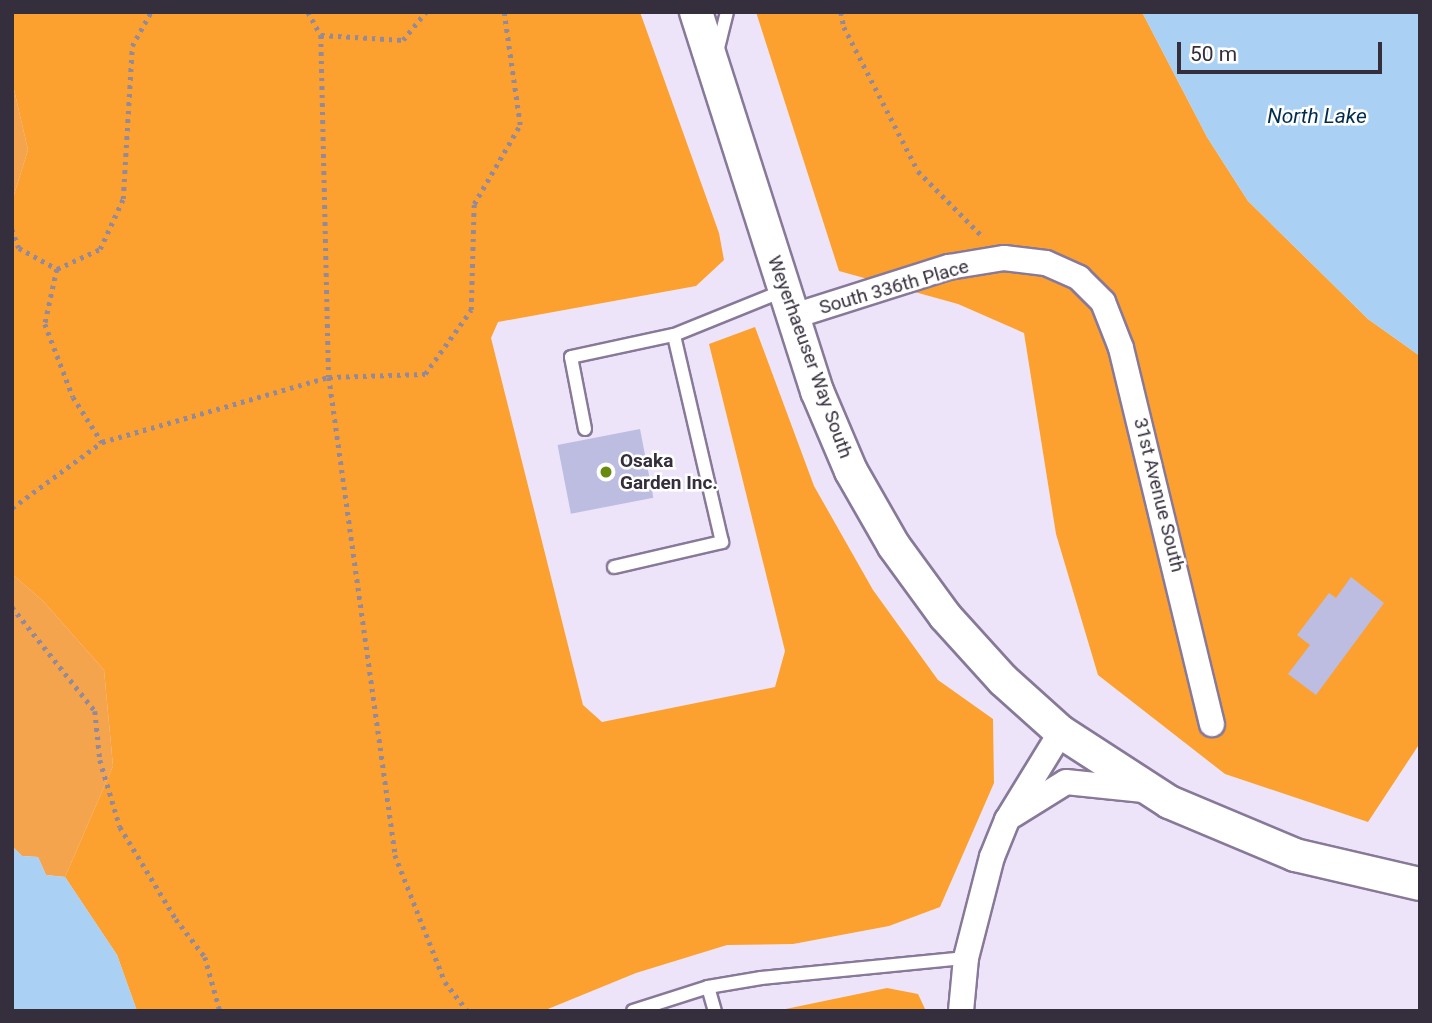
<!DOCTYPE html>
<style>
body{margin:0}
#map{position:relative;width:1432px;height:1023px;overflow:hidden;background:#ede4fa;font-family:Roboto,sans-serif}
div>[style]{position:absolute}
[style*='--x']{left:calc(var(--x)*1px);top:calc(var(--y)*1px);width:calc(var(--w)*1px);rotate:calc(var(--a)*1deg)}
.green>*{inset:0;background:#f3a44c}
.forest>*{inset:0;background:#fca12f}
.water>*{inset:0;background:#aad1f4}
.building>*{inset:0;background:#bdbce1;transform-origin:0 0}
.path>*{height:4.5px;margin-top:-2.25px;transform-origin:0;background:repeating-linear-gradient(90deg,#928a9c 0 3.5px,transparent 0 8.5px)}
.roads{filter:drop-shadow(2px 0 #887999) drop-shadow(-2px 0 #887999) drop-shadow(0 2px #887999) drop-shadow(0 -2px #887999)}
.service>*{height:12px;margin:-6px;padding:0 6px;transform-origin:6px;border-radius:6px;background:#fff}
.minor>*{height:24px;margin:-12px;padding:0 12px;transform-origin:12px;border-radius:12px;background:#fff}
.tertiary>*{height:32px;margin:-16px;padding:0 16px;transform-origin:16px;border-radius:16px;background:#fff}
.dots>*{width:19px;height:19px;translate:-50% -50%;box-sizing:border-box;border:4px solid #fff;border-radius:50%}
span{translate:-50% -50%;white-space:nowrap;text-align:center;line-height:1.15;-webkit-text-stroke:5px #fff;paint-order:stroke}
.street-label{font-size:19px;color:#352e3c}
.poi-label{font-size:19px;color:#352e3c;font-weight:700}
.left{translate:0 -50%;text-align:left}
.water-label{font-size:21px;color:#002d4d;font-style:italic}
.frame{position:absolute;inset:0;border:14px solid #352e3c;pointer-events:none}
.scale{position:absolute;left:1177px;top:42px;width:205px;height:32px;box-sizing:border-box;border:4px solid #352e3c;border-top:0;padding-left:9px;font-size:21px;line-height:24px;white-space:nowrap;color:#352e3c;-webkit-text-stroke:5px #fff;paint-order:stroke}
</style>
<div id="map">
<div class="green">
<div style="clip-path:polygon(12px 81px,28px 150px,12px 201px)"></div>
<div style="clip-path:polygon(12px 574px,43px 601px,104px 670px,113px 766px,65px 877px,46px 875px,38px 857px,22px 856px,12px 846px)"></div>
</div>
<div class="forest">
<div style="clip-path:polygon(12px 12px,640px 12px,719px 233px,724px 260px,696px 286px,498px 322px,491px 338px,583px 705px,602px 722px,775px 687px,785px 651px,709px 344px,755px 327px,814px 486px,873px 590px,938px 680px,993px 719px,994px 783px,940px 907px,889px 926px,793px 944px,727px 945px,636px 973px,543px 1011px,137px 1011px,117px 955px,65px 877px,113px 766px,104px 670px,43px 601px,12px 574px,12px 201px,28px 150px,12px 81px)"></div>
<div style="clip-path:polygon(756px 12px,1142px 12px,1207px 137px,1248px 201px,1368px 319px,1420px 356px,1420px 743px,1368px 822px,1225px 774px,1098px 675px,1056px 534px,1024px 333px,958px 304px,839px 271px)"></div>
<div style="clip-path:polygon(887px 988px,918px 994px,926px 1011px,776px 1011px)"></div>
</div>
<div class="water">
<div style="clip-path:polygon(1142px 12px,1420px 12px,1420px 356px,1368px 319px,1248px 201px,1207px 137px)"></div>
<div style="clip-path:polygon(12px 846px,22px 856px,38px 857px,46px 875px,65px 877px,117px 955px,137px 1011px,12px 1011px)"></div>
</div>
<div class="building">
<div style="left:640px;top:429px;width:70px;height:84px;rotate:79deg"></div>
<div style="clip-path:polygon(1351px 577px,1384px 603px,1316px 695px,1288px 674px,1310px 645px,1297px 635px,1329px 593px,1336px 598px)"></div>
</div>
<div class="path">
<div style="--x:308;--y:12;--w:26;--a:61"></div>
<div style="--x:321;--y:35;--w:342;--a:88.7"></div>
<div style="--x:329;--y:377;--w:483;--a:82.1"></div>
<div style="--x:395;--y:855;--w:136;--a:68.5"></div>
<div style="--x:445;--y:982;--w:37;--a:52"></div>
<div style="--x:841;--y:12;--w:15;--a:79"></div>
<div style="--x:844;--y:27;--w:162;--a:62.8"></div>
<div style="--x:918;--y:171;--w:91;--a:45.4"></div>
<div style="--x:321;--y:35;--w:82;--a:3.5"></div>
<div style="--x:403;--y:40;--w:36;--a:-51"></div>
<div style="--x:12;--y:229;--w:20;--a:70"></div>
<div style="--x:19;--y:248;--w:43;--a:28.9"></div>
<div style="--x:57;--y:269;--w:47;--a:-24.9"></div>
<div style="--x:100;--y:249;--w:55;--a:-65.3"></div>
<div style="--x:123;--y:199;--w:153;--a:-86.6"></div>
<div style="--x:132;--y:46;--w:39;--a:-61"></div>
<div style="--x:57;--y:269;--w:56;--a:102.3"></div>
<div style="--x:45;--y:324;--w:78;--a:69"></div>
<div style="--x:73;--y:397;--w:54;--a:57.2"></div>
<div style="--x:102;--y:442;--w:236;--a:-16"></div>
<div style="--x:329;--y:377;--w:96;--a:-1.8"></div>
<div style="--x:425;--y:374;--w:79;--a:-54.3"></div>
<div style="--x:471;--y:310;--w:106;--a:-88.4"></div>
<div style="--x:474;--y:204;--w:91;--a:-59.8"></div>
<div style="--x:520;--y:125;--w:114;--a:-98.1"></div>
<div style="--x:12;--y:508;--w:112;--a:-36.3"></div>
<div style="--x:12;--y:607;--w:133;--a:51.4"></div>
<div style="--x:95;--y:711;--w:49;--a:84.2"></div>
<div style="--x:100;--y:760;--w:70;--a:73.4"></div>
<div style="--x:120;--y:827;--w:108;--a:58.7"></div>
<div style="--x:176;--y:919;--w:48;--a:52.7"></div>
<div style="--x:205;--y:957;--w:56;--a:74.5"></div>
</div>
<div class="roads">
<div class="service">
<div style="--x:717;--y:52;--w:41;--a:-76"></div>
<div style="--x:585;--y:429;--w:73;--a:-101"></div>
<div style="--x:571;--y:357;--w:105;--a:-12.1"></div>
<div style="--x:674;--y:335;--w:118;--a:-22"></div>
<div style="--x:614;--y:567;--w:111;--a:-13"></div>
<div style="--x:722;--y:542;--w:212;--a:-103.1"></div>
<div style="--x:708;--y:987;--w:25;--a:74"></div>
<div style="--x:633;--y:1011;--w:79;--a:-17.7"></div>
<div style="--x:708;--y:987;--w:54;--a:-9.6"></div>
<div style="--x:761;--y:978;--w:206;--a:-5.6"></div>
</div>
<div class="minor">
<div style="--x:791;--y:317;--w:166;--a:-17.6"></div>
<div style="--x:949;--y:267;--w:56;--a:-9.3"></div>
<div style="--x:1004;--y:258;--w:42;--a:6.8"></div>
<div style="--x:1046;--y:263;--w:36;--a:24"></div>
<div style="--x:1079;--y:278;--w:34;--a:45"></div>
<div style="--x:1103;--y:302;--w:49;--a:68.6"></div>
<div style="--x:1121;--y:348;--w:387;--a:76.4"></div>
<div style="--x:1013;--y:815;--w:62;--a:-31.9"></div>
<div style="--x:1066;--y:782;--w:78;--a:5.9"></div>
<div style="--x:961;--y:1011;--w:53;--a:-84.6"></div>
<div style="--x:966;--y:958;--w:104;--a:-75.6"></div>
<div style="--x:992;--y:857;--w:40;--a:-68"></div>
<div style="--x:1007;--y:820;--w:103;--a:-58.5"></div>
</div>
<div class="tertiary">
<div style="--x:696;--y:12;--w:398;--a:72.3"></div>
<div style="--x:817;--y:391;--w:87;--a:67"></div>
<div style="--x:851;--y:471;--w:86;--a:60.2"></div>
<div style="--x:894;--y:546;--w:87;--a:53.9"></div>
<div style="--x:945;--y:616;--w:86;--a:47.8"></div>
<div style="--x:1003;--y:680;--w:78;--a:41.9"></div>
<div style="--x:1061;--y:732;--w:129;--a:32.9"></div>
<div style="--x:1169;--y:802;--w:137;--a:22.8"></div>
<div style="--x:1295;--y:855;--w:128;--a:13.1"></div>
</div>
</div>
<div class="dots">
<div style="left:606px;top:472px;background:#678a0f"></div>
</div>
<div class="street-label">
<span style="left:894px;top:287px;rotate:-16deg">South 336th Place</span>
<span style="left:810px;top:357px;rotate:70deg">Weyerhaeuser Way South</span>
<span style="left:1159px;top:495px;rotate:76deg">31st Avenue South</span>
</div>
<div class="poi-label">
<span class="left" style="left:620px;top:472px">Osaka<br>Garden Inc.</span>
</div>
<div class="water-label">
<span style="left:1317px;top:116px">North Lake</span>
</div>
<div class="frame"></div>
<div class="scale">50 m</div>
</div>
